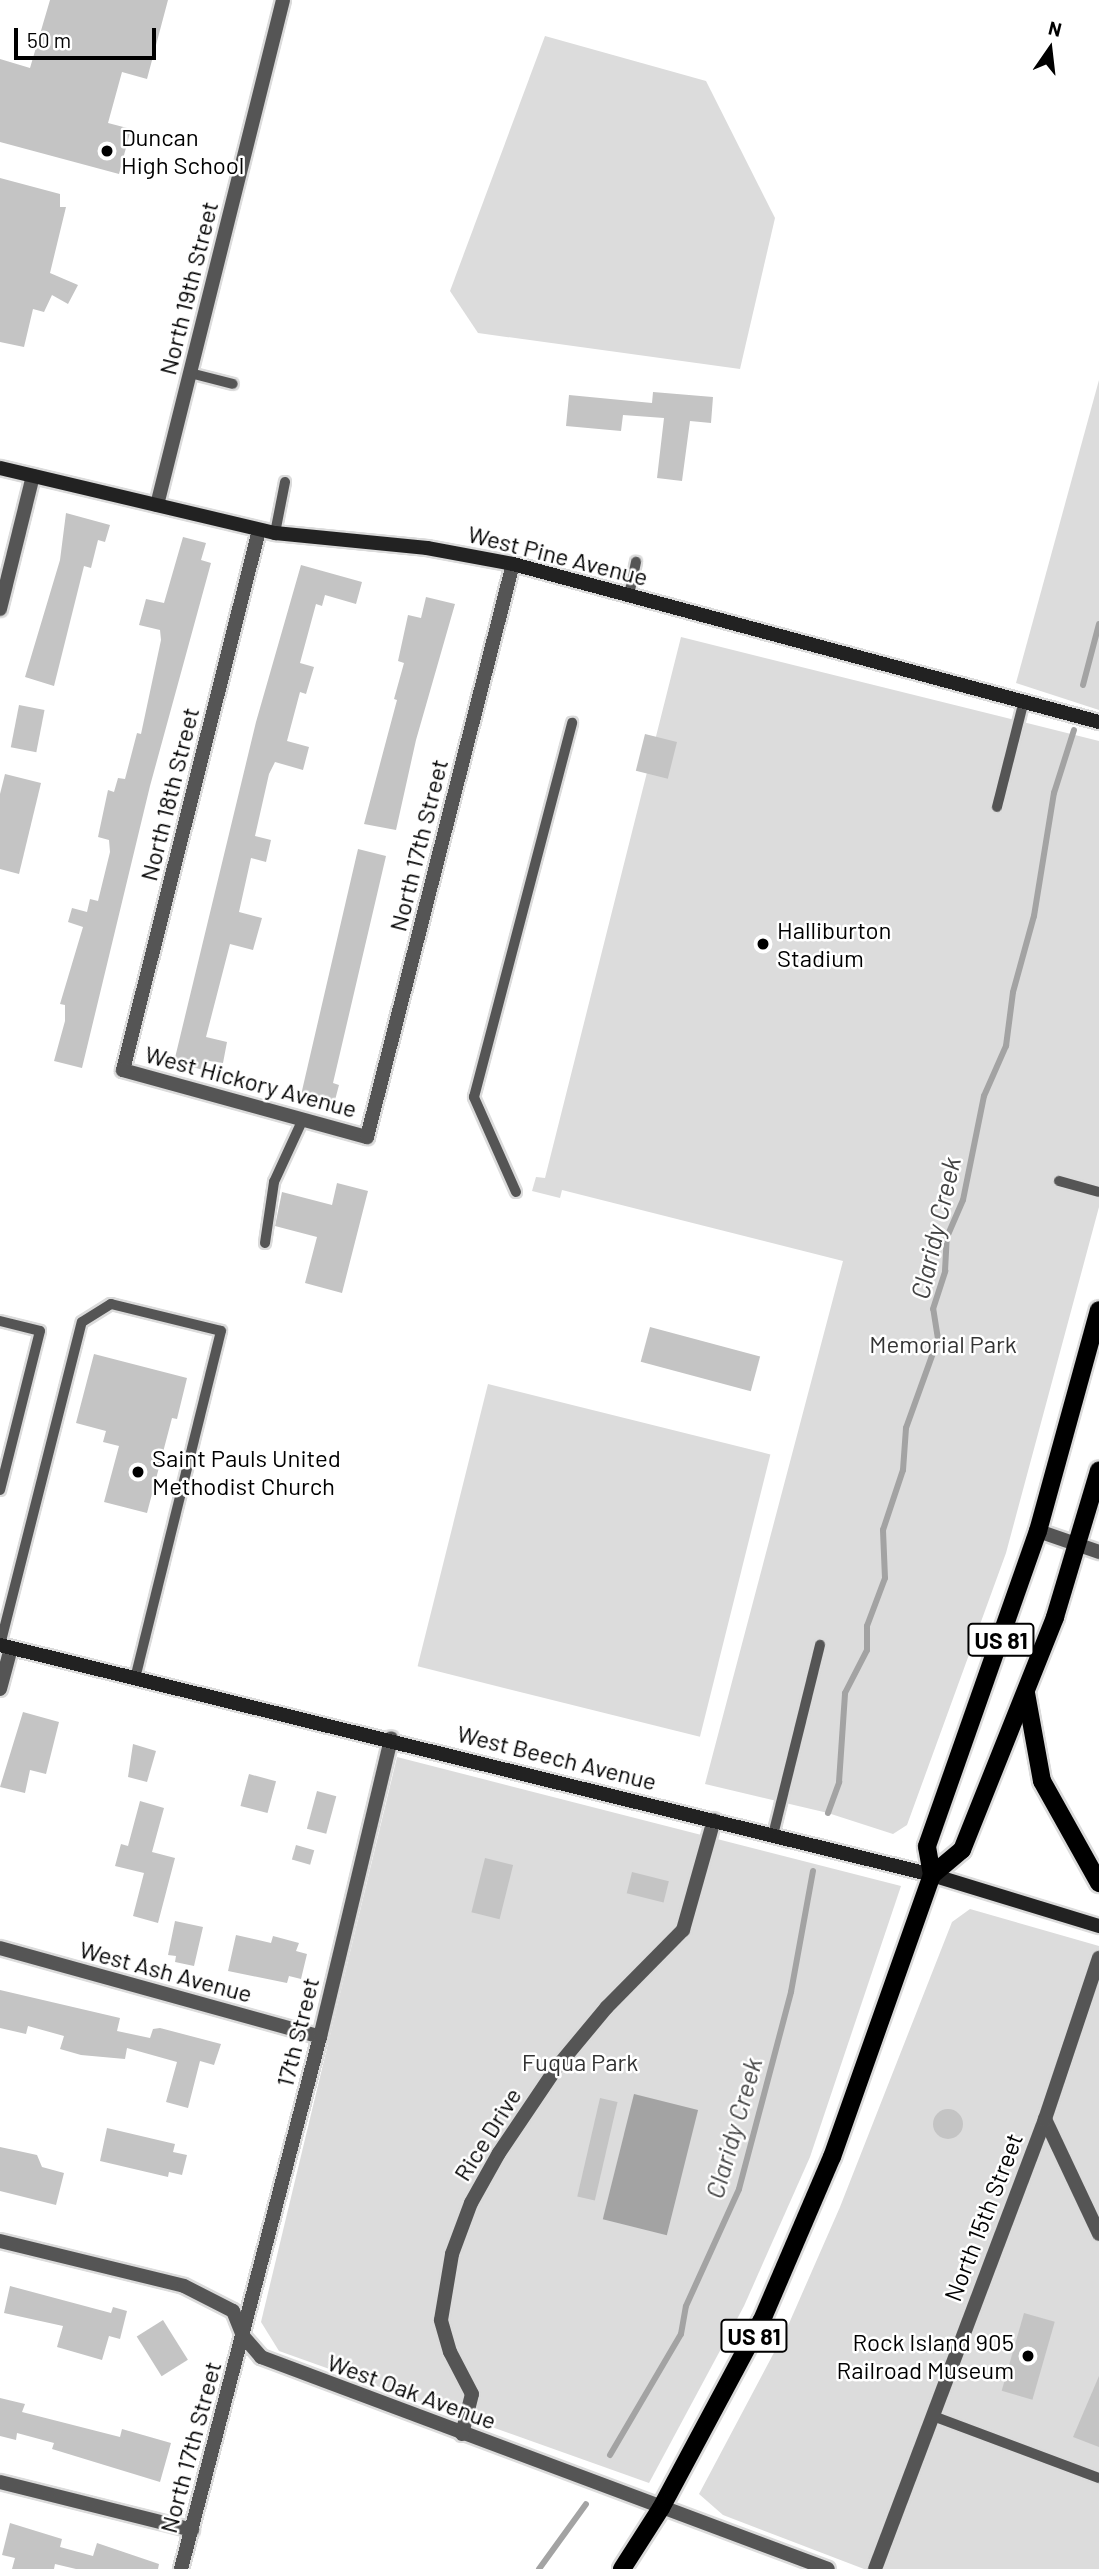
<!DOCTYPE html>
<style>
body{margin:0}
#map{position:relative;width:1099px;height:2569px;overflow:hidden;background:#fff;font-family:Barlow,sans-serif}
div>[style]{position:absolute}
[style*='--x']{left:calc(var(--x)*1px);top:calc(var(--y)*1px);width:calc(var(--w)*1px);rotate:calc(var(--a)*1deg)}
.green>*{inset:0;background:#dcdcdc;transform-origin:0 0}
.water>*{inset:0;background:#a3a3a3;transform-origin:0 0}
.stream>*{height:6px;margin:-3px;padding:0 3px;transform-origin:3px;border-radius:3px;background:#a3a3a3}
.building>*{inset:0;background:#c4c4c4;transform-origin:0 0}
.round{border-radius:50%}
.roads{filter:drop-shadow(2px 0 #dbdbdb) drop-shadow(-2px 0 #dbdbdb) drop-shadow(0 2px #dbdbdb) drop-shadow(0 -2px #dbdbdb)}
.lane>*{height:10px;margin:-5px;padding:0 5px;transform-origin:5px;border-radius:5px;background:#555}
.street>*{height:14px;margin:-7px;padding:0 7px;transform-origin:7px;border-radius:7px;background:#555}
.secondary>*{height:14px;margin:-7px;padding:0 7px;transform-origin:7px;border-radius:7px;background:#222}
.primary>*{height:18px;margin:-9px;padding:0 9px;transform-origin:9px;border-radius:9px;background:#000}
.dots>*{width:19px;height:19px;translate:-50% -50%;box-sizing:border-box;border:4px solid #fff;border-radius:50%}
span{translate:-50% -50%;white-space:nowrap;text-align:center;line-height:1.15;-webkit-text-stroke:5px #fff;paint-order:stroke}
.shield-label span{padding:2px 5px;background:#fff;border:2px solid;border-radius:5px;-webkit-text-stroke-width:0}
.shield-label{font-size:23px;color:#000;font-weight:700}
.poi-label{font-size:24px;color:#000}
.left{translate:0 -50%;text-align:left}
.right{translate:-100% -50%;text-align:right}
.street-label{font-size:24px;color:#000}
.park-label{font-size:24px;color:#333}
.water-label{font-size:26px;color:#444;font-style:italic}
.north{position:absolute;left:1015px;top:14px;width:70px;height:70px;-webkit-text-stroke:5px #fff;paint-order:stroke;rotate:14deg;font-size:19px;font-weight:700;line-height:28px;text-align:center;color:#000}
.north::after{content:'';display:block;margin:auto;width:24px;height:32px;background:#000;clip-path:polygon(50% 0,100% 100%,50% 72%,0 100%)}
.scale{position:absolute;left:14px;top:28px;width:142px;height:32px;box-sizing:border-box;border:4px solid #000;border-top:0;padding-left:9px;font-size:21px;line-height:24px;white-space:nowrap;color:#000;-webkit-text-stroke:5px #fff;paint-order:stroke}
</style>
<div id="map">
<div class="green">
<div style="clip-path:polygon(545px 36px,706px 81px,775px 218px,740px 369px,478px 333px,450px 291px)"></div>
<div style="clip-path:polygon(1099px 380px,1099px 710px,1016px 683px)"></div>
<div style="clip-path:polygon(681px 637px,1099px 741px,1099px 1207px,1006px 1553px,907px 1825px,893px 1834px,828px 1813px,705px 1784px,843px 1261px,562px 1190px,560px 1198px,532px 1191px,536px 1177px,545px 1178px)"></div>
<div style="left:488px;top:1384px;width:291px;height:291px;rotate:14deg"></div>
<div style="clip-path:polygon(397px 1757px,901px 1886px,810px 2157px,744px 2306px,649px 2483px,279px 2351px,261px 2322px)"></div>
<div style="clip-path:polygon(970px 1909px,1099px 1946px,1099px 2569px,864px 2569px,723px 2515px,699px 2494px,787px 2328px,840px 2207px,952px 1922px)"></div>
</div>
<div class="water">
<div style="left:634px;top:2094px;width:66px;height:129px;rotate:14deg"></div>
</div>
<div class="stream">
<div style="--x:1083;--y:685;--w:63;--a:-75.3"></div>
<div style="--x:828;--y:1813;--w:33;--a:-70"></div>
<div style="--x:839;--y:1782;--w:89;--a:-86.1"></div>
<div style="--x:845;--y:1693;--w:48;--a:-62.9"></div>
<div style="--x:867;--y:1650;--w:24;--a:-90"></div>
<div style="--x:867;--y:1626;--w:51;--a:-69.4"></div>
<div style="--x:885;--y:1578;--w:48;--a:-92.4"></div>
<div style="--x:883;--y:1530;--w:63;--a:-71.6"></div>
<div style="--x:903;--y:1470;--w:42;--a:-85.9"></div>
<div style="--x:906;--y:1428;--w:95;--a:-70.2"></div>
<div style="--x:938;--y:1339;--w:30;--a:-99"></div>
<div style="--x:933;--y:1309;--w:40;--a:-72"></div>
<div style="--x:945;--y:1271;--w:34;--a:-87"></div>
<div style="--x:947;--y:1237;--w:40;--a:-66.6"></div>
<div style="--x:963;--y:1200;--w:106;--a:-78.6"></div>
<div style="--x:984;--y:1096;--w:55;--a:-66.3"></div>
<div style="--x:1006;--y:1046;--w:54;--a:-82.6"></div>
<div style="--x:1013;--y:992;--w:79;--a:-74.6"></div>
<div style="--x:1034;--y:916;--w:125;--a:-80.8"></div>
<div style="--x:1054;--y:793;--w:66;--a:-72.4"></div>
<div style="--x:610;--y:2455;--w:140;--a:-59.6"></div>
<div style="--x:681;--y:2334;--w:28;--a:-80"></div>
<div style="--x:686;--y:2306;--w:128;--a:-65.6"></div>
<div style="--x:739;--y:2189;--w:204;--a:-75.2"></div>
<div style="--x:791;--y:1992;--w:123;--a:-79.7"></div>
<div style="--x:539;--y:2569;--w:80;--a:-54.1"></div>
</div>
<div class="building">
<div style="clip-path:polygon(50px 0,168px 0,147px 79px,122px 72px,108px 123px,131px 129px,119px 174px,0 142px,0 59px,30px 68px)"></div>
<div style="clip-path:polygon(0 178px,60px 194px,60px 207px,66px 207px,50px 273px,78px 285px,68px 304px,52px 295px,44px 312px,33px 309px,24px 347px,0 342px)"></div>
<div style="clip-path:polygon(653px 392px,713px 397px,711px 423px,690px 421px,682px 481px,657px 478px,664px 418px,623px 415px,621px 431px,566px 426px,569px 395px,652px 403px)"></div>
<div style="clip-path:polygon(66px 513px,110px 525px,105px 542px,98px 540px,91px 568px,84px 566px,54px 686px,25px 677px,60px 560px)"></div>
<div style="clip-path:polygon(183px 537px,206px 543px,201px 560px,211px 563px,150px 786px,82px 1068px,54px 1061px,65px 1021px,65px 1005px,60px 1004px,83px 927px,68px 922px,72px 908px,87px 912px,90px 899px,98px 901px,110px 852px,109px 840px,98px 837px,108px 790px,114px 792px,118px 778px,125px 779px,137px 733px,141px 734px,161px 640px,160px 630px,139px 625px,146px 599px,164px 603px)"></div>
<div style="clip-path:polygon(301px 565px,362px 582px,356px 604px,325px 595px,322px 606px,316px 604px,300px 663px,314px 667px,306px 694px,300px 692px,287px 741px,309px 747px,303px 770px,275px 762px,269px 774px,255px 836px,271px 840px,266px 862px,251px 858px,239px 912px,262px 918px,253px 950px,230px 944px,206px 1037px,227px 1042px,223px 1063px,209px 1061px,207px 1071px,174px 1062px,256px 722px)"></div>
<div style="clip-path:polygon(426px 597px,455px 604px,416px 740px,396px 830px,364px 824px,397px 700px,394px 699px,404px 663px,398px 661px,408px 615px,421px 618px)"></div>
<div style="left:19px;top:705px;width:26px;height:43px;rotate:11deg"></div>
<div style="left:645px;top:734px;width:33px;height:38px;rotate:14deg"></div>
<div style="clip-path:polygon(5px 774px,41px 783px,19px 874px,0 869px,0 794px)"></div>
<div style="clip-path:polygon(358px 849px,386px 856px,333px 1083px,339px 1085px,334px 1104px,301px 1095px)"></div>
<div style="clip-path:polygon(337px 1183px,368px 1191px,342px 1293px,305px 1283px,317px 1237px,275px 1226px,282px 1192px,332px 1205px)"></div>
<div style="left:650px;top:1327px;width:114px;height:36px;rotate:15deg"></div>
<div style="clip-path:polygon(94px 1354px,187px 1378px,177px 1419px,172px 1418px,147px 1513px,104px 1502px,119px 1446px,103px 1442px,106px 1431px,76px 1423px)"></div>
<div style="clip-path:polygon(23px 1712px,59px 1722px,46px 1774px,30px 1770px,25px 1793px,0 1787px)"></div>
<div style="clip-path:polygon(133px 1744px,156px 1751px,147px 1782px,128px 1777px)"></div>
<div style="left:249px;top:1774px;width:28px;height:33px;rotate:15deg"></div>
<div style="left:317px;top:1791px;width:20px;height:39px;rotate:15deg"></div>
<div style="clip-path:polygon(140px 1801px,164px 1808px,152px 1852px,175px 1858px,158px 1923px,133px 1916px,144px 1873px,115px 1866px,121px 1844px,128px 1846px)"></div>
<div style="left:296px;top:1845px;width:19px;height:15px;rotate:16deg"></div>
<div style="left:485px;top:1858px;width:29px;height:56px;rotate:14deg"></div>
<div style="left:632px;top:1872px;width:38px;height:22px;rotate:14deg"></div>
<div style="clip-path:polygon(175px 1921px,203px 1927px,194px 1966px,175px 1962px,176px 1956px,168px 1955px)"></div>
<div style="clip-path:polygon(236px 1935px,271px 1943px,273px 1936px,299px 1943px,296px 1951px,307px 1954px,301px 1979px,289px 1976px,287px 1983px,228px 1971px)"></div>
<div style="clip-path:polygon(0 1990px,120px 2018px,117px 2031px,150px 2038px,153px 2029px,160px 2028px,221px 2044px,214px 2065px,200px 2061px,188px 2108px,166px 2102px,177px 2062px,127px 2048px,125px 2059px,81px 2055px,60px 2049px,64px 2036px,28px 2026px,26px 2034px,0 2028px)"></div>
<div style="left:600px;top:2098px;width:18px;height:101px;rotate:13deg"></div>
<div class="round" style="left:933px;top:2109px;width:30px;height:30px"></div>
<div style="clip-path:polygon(107px 2128px,175px 2144px,173px 2152px,187px 2155px,182px 2175px,169px 2172px,168px 2177px,100px 2161px)"></div>
<div style="clip-path:polygon(0 2147px,37px 2155px,42px 2167px,64px 2173px,56px 2205px,0 2191px)"></div>
<div style="clip-path:polygon(10px 2286px,111px 2313px,113px 2307px,127px 2311px,120px 2339px,109px 2336px,102px 2360px,57px 2347px,63px 2326px,4px 2313px)"></div>
<div style="left:1024px;top:2313px;width:32px;height:81px;rotate:16deg"></div>
<div style="left:163px;top:2320px;width:47px;height:31px;rotate:58deg"></div>
<div style="clip-path:polygon(1099px 2376px,1099px 2447px,1073px 2437px)"></div>
<div style="clip-path:polygon(0 2398px,25px 2404px,22px 2412px,120px 2437px,122px 2429px,171px 2443px,160px 2482px,52px 2449px,54px 2443px,17px 2433px,16px 2440px,0 2436px)"></div>
<div style="clip-path:polygon(10px 2523px,62px 2539px,60px 2547px,93px 2556px,97px 2543px,159px 2564px,158px 2569px,76px 2569px,55px 2564px,54px 2569px,12px 2569px,15px 2558px,2px 2555px)"></div>
</div>
<div class="roads">
<div class="lane">
<div style="--x:190;--y:373;--w:44;--a:14.3"></div>
<div style="--x:275;--y:533;--w:52;--a:-78.9"></div>
<div style="--x:629;--y:595;--w:34;--a:-78"></div>
<div style="--x:997;--y:807;--w:110;--a:-75.8"></div>
<div style="--x:1059;--y:1181;--w:41;--a:15.4"></div>
<div style="--x:516;--y:1192;--w:104;--a:-113.9"></div>
<div style="--x:474;--y:1097;--w:387;--a:-75.3"></div>
<div style="--x:265;--y:1243;--w:62;--a:-81.6"></div>
<div style="--x:274;--y:1182;--w:69;--a:-65.3"></div>
<div style="--x:0;--y:1321;--w:41;--a:14"></div>
<div style="--x:40;--y:1331;--w:164;--a:104.1"></div>
<div style="--x:0;--y:1645;--w:333;--a:-75.8"></div>
<div style="--x:82;--y:1322;--w:34;--a:-32"></div>
<div style="--x:111;--y:1304;--w:113;--a:13.8"></div>
<div style="--x:221;--y:1331;--w:358;--a:103.9"></div>
<div style="--x:773;--y:1835;--w:196;--a:-76.1"></div>
<div style="--x:933;--y:2416;--w:177;--a:20.5"></div>
</div>
<div class="street">
<div style="--x:157;--y:505;--w:520;--a:-75.99"></div>
<div style="--x:259;--y:530;--w:557;--a:104.14"></div>
<div style="--x:123;--y:1070;--w:253;--a:15.4"></div>
<div style="--x:367;--y:1137;--w:591;--a:-75.71"></div>
<div style="--x:0;--y:609;--w:137;--a:-76.1"></div>
<div style="--x:1038;--y:1531;--w:65;--a:19"></div>
<div style="--x:0;--y:1689;--w:42;--a:-75"></div>
<div style="--x:0;--y:1948;--w:332;--a:15.5"></div>
<div style="--x:1045;--y:2119;--w:127;--a:64.8"></div>
<div style="--x:0;--y:2241;--w:189;--a:13.7"></div>
<div style="--x:184;--y:2286;--w:55;--a:27"></div>
<div style="--x:233;--y:2311;--w:27;--a:68"></div>
<div style="--x:243;--y:2336;--w:28;--a:49"></div>
<div style="--x:261;--y:2357;--w:605;--a:20.5"></div>
<div style="--x:462;--y:2434;--w:41;--a:-76"></div>
<div style="--x:472;--y:2394;--w:47;--a:-117.6"></div>
<div style="--x:450;--y:2352;--w:33;--a:-106"></div>
<div style="--x:441;--y:2320;--w:67;--a:-80.5"></div>
<div style="--x:452;--y:2254;--w:54;--a:-69.6"></div>
<div style="--x:471;--y:2203;--w:57;--a:-60.8"></div>
<div style="--x:499;--y:2153;--w:104;--a:-56"></div>
<div style="--x:557;--y:2067;--w:78;--a:-50.2"></div>
<div style="--x:607;--y:2007;--w:108;--a:-45.4"></div>
<div style="--x:683;--y:1930;--w:114;--a:-74.3"></div>
<div style="--x:0;--y:2482;--w:198;--a:14"></div>
<div style="--x:181;--y:2569;--w:550;--a:-75.36"></div>
<div style="--x:320;--y:2037;--w:307;--a:-76.6"></div>
<div style="--x:875;--y:2569;--w:481;--a:-69.3"></div>
<div style="--x:1045;--y:2119;--w:170;--a:-71.5"></div>
</div>
<div class="secondary">
<div style="--x:0;--y:468;--w:283;--a:13.3"></div>
<div style="--x:275;--y:533;--w:153;--a:5.6"></div>
<div style="--x:427;--y:548;--w:87;--a:10.5"></div>
<div style="--x:513;--y:564;--w:607;--a:15.09"></div>
<div style="--x:0;--y:1645;--w:960;--a:13.86"></div>
<div style="--x:932;--y:1875;--w:175;--a:17"></div>
</div>
<div class="primary">
<div style="--x:1026;--y:1693;--w:89;--a:79.7"></div>
<div style="--x:1042;--y:1781;--w:117;--a:60.8"></div>
<div style="--x:932;--y:1875;--w:39;--a:-40"></div>
<div style="--x:962;--y:1850;--w:251;--a:-68.2"></div>
<div style="--x:1055;--y:1617;--w:153;--a:-73.3"></div>
<div style="--x:622;--y:2569;--w:72;--a:-57.4"></div>
<div style="--x:661;--y:2508;--w:213;--a:-61.8"></div>
<div style="--x:762;--y:2320;--w:177;--a:-66.8"></div>
<div style="--x:832;--y:2157;--w:299;--a:-70.5"></div>
<div style="--x:932;--y:1875;--w:29;--a:-100"></div>
<div style="--x:927;--y:1846;--w:334;--a:-70.6"></div>
<div style="--x:1038;--y:1531;--w:229;--a:-74.6"></div>
</div>
</div>
<div class="dots">
<div style="left:107px;top:151px;background:#000"></div>
<div style="left:763px;top:944px;background:#000"></div>
<div style="left:138px;top:1472px;background:#000"></div>
<div style="left:1028px;top:2356px;background:#000"></div>
</div>
<div class="shield-label">
<span style="left:1001px;top:1640px">US 81</span>
<span style="left:754px;top:2336px">US 81</span>
</div>
<div class="poi-label">
<span class="left" style="left:121px;top:151px">Duncan<br>High School</span>
<span class="left" style="left:777px;top:944px">Halliburton<br>Stadium</span>
<span class="left" style="left:152px;top:1472px">Saint Pauls United<br>Methodist Church</span>
<span class="right" style="left:1014px;top:2356px">Rock Island 905<br>Railroad Museum</span>
</div>
<div class="street-label">
<span style="left:188px;top:288px;rotate:-76deg">North 19th Street</span>
<span style="left:558px;top:555px;rotate:14deg">West Pine Avenue</span>
<span style="left:169px;top:794px;rotate:-76deg">North 18th Street</span>
<span style="left:418px;top:845px;rotate:-76deg">North 17th Street</span>
<span style="left:251px;top:1081px;rotate:15deg">West Hickory Avenue</span>
<span style="left:557px;top:1757px;rotate:14deg">West Beech Avenue</span>
<span style="left:166px;top:1971px;rotate:15deg">West Ash Avenue</span>
<span style="left:297px;top:2032px;rotate:-76deg">17th Street</span>
<span style="left:487px;top:2134px;rotate:-58deg">Rice Drive</span>
<span style="left:983px;top:2217px;rotate:-69deg">North 15th Street</span>
<span style="left:412px;top:2391px;rotate:20deg">West Oak Avenue</span>
<span style="left:190px;top:2447px;rotate:-75deg">North 17th Street</span>
</div>
<div class="park-label">
<span style="left:943px;top:1344px">Memorial Park</span>
<span style="left:580px;top:2062px">Fuqua Park</span>
</div>
<div class="water-label">
<span style="left:935px;top:1228px;rotate:-77deg">Claridy Creek</span>
<span style="left:733px;top:2128px;rotate:-74deg">Claridy Creek</span>
</div>
<div class="north">N</div>
<div class="scale">50 m</div>
</div>
